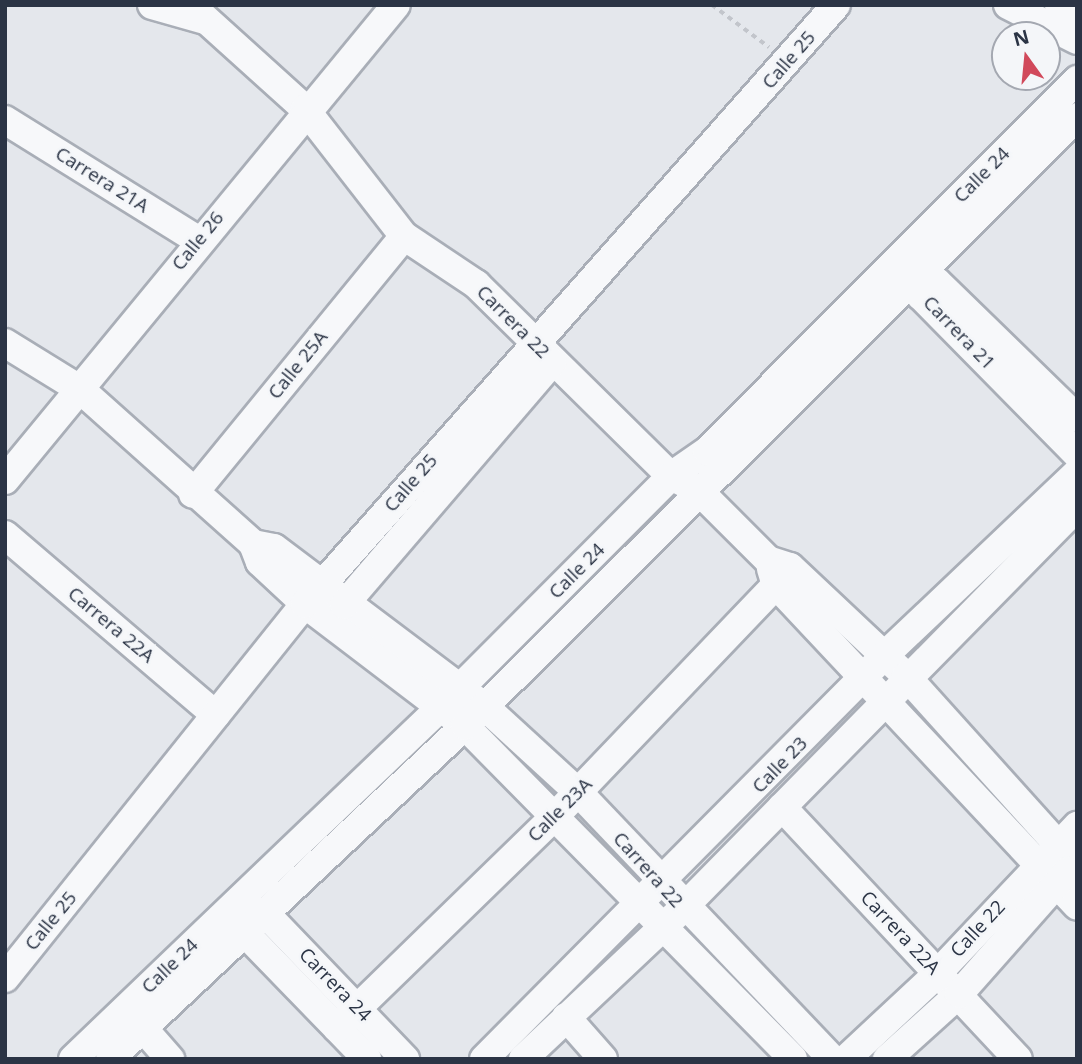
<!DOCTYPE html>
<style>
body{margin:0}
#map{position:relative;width:1082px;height:1064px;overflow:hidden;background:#e4e7ec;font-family:"Open Sans",sans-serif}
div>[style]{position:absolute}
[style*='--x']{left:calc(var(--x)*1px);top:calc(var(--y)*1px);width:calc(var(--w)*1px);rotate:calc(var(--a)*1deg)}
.path>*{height:3.5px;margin-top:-1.75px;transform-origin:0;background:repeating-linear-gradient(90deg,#c2c5cb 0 5px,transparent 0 10px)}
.roads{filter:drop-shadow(2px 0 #a9aeb7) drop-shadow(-2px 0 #a9aeb7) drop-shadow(0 2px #a9aeb7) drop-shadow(0 -2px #a9aeb7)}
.minor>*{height:28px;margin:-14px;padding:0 14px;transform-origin:14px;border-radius:14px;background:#f7f8fa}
span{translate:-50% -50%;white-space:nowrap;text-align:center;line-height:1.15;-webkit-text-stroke:5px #f4f6f9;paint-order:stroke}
.street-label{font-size:19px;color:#2b3445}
.frame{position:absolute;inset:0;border:7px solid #2b3445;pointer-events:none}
.north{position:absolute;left:991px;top:21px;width:70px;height:70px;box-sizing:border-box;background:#f4f6f9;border:2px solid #a4a8b1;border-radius:50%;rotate:345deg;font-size:19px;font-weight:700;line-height:28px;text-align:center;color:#2b3445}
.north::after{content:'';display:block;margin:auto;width:24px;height:32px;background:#d1495b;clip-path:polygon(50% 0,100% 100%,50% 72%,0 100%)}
</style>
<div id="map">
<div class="path">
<div style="--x:712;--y:5;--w:71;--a:36.4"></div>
</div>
<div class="roads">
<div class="minor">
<div style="--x:152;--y:5;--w:55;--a:15.8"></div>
<div style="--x:190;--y:5;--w:155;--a:42.1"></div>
<div style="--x:305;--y:109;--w:161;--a:52.1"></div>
<div style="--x:404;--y:236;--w:87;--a:33.7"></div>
<div style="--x:476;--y:284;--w:274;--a:44.6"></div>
<div style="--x:671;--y:476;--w:29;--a:27"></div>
<div style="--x:697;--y:489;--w:100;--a:45"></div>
<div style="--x:768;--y:560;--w:23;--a:18"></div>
<div style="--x:790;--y:567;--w:159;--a:43.2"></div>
<div style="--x:906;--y:676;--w:256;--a:48"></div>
<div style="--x:1008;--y:5;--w:77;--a:26.9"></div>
<div style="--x:1059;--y:5;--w:20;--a:27"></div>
<div style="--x:5;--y:120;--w:227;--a:31.9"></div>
<div style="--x:915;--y:274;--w:23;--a:75"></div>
<div style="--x:921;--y:296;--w:222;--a:45.4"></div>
<div style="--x:915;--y:274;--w:23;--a:20"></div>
<div style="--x:937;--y:282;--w:195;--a:44.2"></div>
<div style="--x:5;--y:343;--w:89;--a:31.7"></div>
<div style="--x:81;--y:390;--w:231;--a:41.8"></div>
<div style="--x:253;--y:544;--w:21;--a:11"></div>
<div style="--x:274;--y:548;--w:263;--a:37"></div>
<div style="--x:484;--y:706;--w:127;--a:42.5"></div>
<div style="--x:578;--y:792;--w:369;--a:46.4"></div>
<div style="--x:5;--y:480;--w:615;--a:-50.54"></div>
<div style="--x:193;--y:494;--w:333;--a:-50.7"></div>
<div style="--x:5;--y:535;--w:277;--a:40.5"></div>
<div style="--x:253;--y:544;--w:19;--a:69"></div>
<div style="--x:260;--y:562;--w:62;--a:43"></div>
<div style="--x:305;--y:604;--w:201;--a:37.3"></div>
<div style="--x:465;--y:726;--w:467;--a:45.4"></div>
<div style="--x:771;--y:569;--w:17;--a:73"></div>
<div style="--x:776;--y:585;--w:440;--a:46.8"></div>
<div style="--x:344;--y:605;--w:320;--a:-49.4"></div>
<div style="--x:782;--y:807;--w:345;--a:46.9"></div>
<div style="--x:264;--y:912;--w:204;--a:46.2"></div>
<div style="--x:244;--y:932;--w:177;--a:45.9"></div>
<div style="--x:5;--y:978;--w:479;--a:-51.3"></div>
<div style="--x:305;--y:604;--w:800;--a:-48.44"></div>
<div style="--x:566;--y:1017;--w:56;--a:48.6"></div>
<div style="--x:142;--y:1027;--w:43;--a:48.8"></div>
<div style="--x:337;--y:1028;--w:307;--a:-44.2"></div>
<div style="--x:557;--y:814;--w:317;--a:-46.3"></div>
<div style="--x:73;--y:1059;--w:509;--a:-43.73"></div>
<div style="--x:441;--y:707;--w:326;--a:-45.1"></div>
<div style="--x:671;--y:476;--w:44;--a:-34.8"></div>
<div style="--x:707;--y:451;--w:524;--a:-45.08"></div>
<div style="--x:110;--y:1059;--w:487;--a:-43.2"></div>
<div style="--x:465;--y:726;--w:863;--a:-44.86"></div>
<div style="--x:484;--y:1059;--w:568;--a:-45.21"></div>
<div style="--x:884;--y:656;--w:266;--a:-43.5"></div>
<div style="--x:523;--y:1059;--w:220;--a:-43.3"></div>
<div style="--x:683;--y:908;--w:562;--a:-45.5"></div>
<div style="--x:846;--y:1059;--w:125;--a:-43"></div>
<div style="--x:937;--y:974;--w:204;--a:-46.6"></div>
<div style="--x:887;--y:1059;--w:97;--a:-42.1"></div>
<div style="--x:959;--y:994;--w:164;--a:-48.5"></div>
</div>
</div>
<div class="street-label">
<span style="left:789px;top:60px;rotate:-49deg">Calle 25</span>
<span style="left:982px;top:175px;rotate:-45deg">Calle 24</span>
<span style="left:102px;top:180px;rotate:32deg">Carrera 21A</span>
<span style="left:198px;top:241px;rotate:-51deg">Calle 26</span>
<span style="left:513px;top:322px;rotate:45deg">Carrera 22</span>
<span style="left:959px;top:333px;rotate:46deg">Carrera 21</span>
<span style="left:298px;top:365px;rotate:-51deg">Calle 25A</span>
<span style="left:411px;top:483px;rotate:-49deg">Calle 25</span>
<span style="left:577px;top:571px;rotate:-45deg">Calle 24</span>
<span style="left:111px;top:625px;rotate:40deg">Carrera 22A</span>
<span style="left:780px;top:765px;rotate:-46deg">Calle 23</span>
<span style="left:560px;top:810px;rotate:-45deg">Calle 23A</span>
<span style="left:648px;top:870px;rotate:48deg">Carrera 22</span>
<span style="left:51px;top:921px;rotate:-51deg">Calle 25</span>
<span style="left:978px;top:929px;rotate:-47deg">Calle 22</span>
<span style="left:900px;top:933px;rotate:47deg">Carrera 22A</span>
<span style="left:170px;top:966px;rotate:-44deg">Calle 24</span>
<span style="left:335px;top:985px;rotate:46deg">Carrera 24</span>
</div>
<div class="frame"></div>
<div class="north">N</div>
</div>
